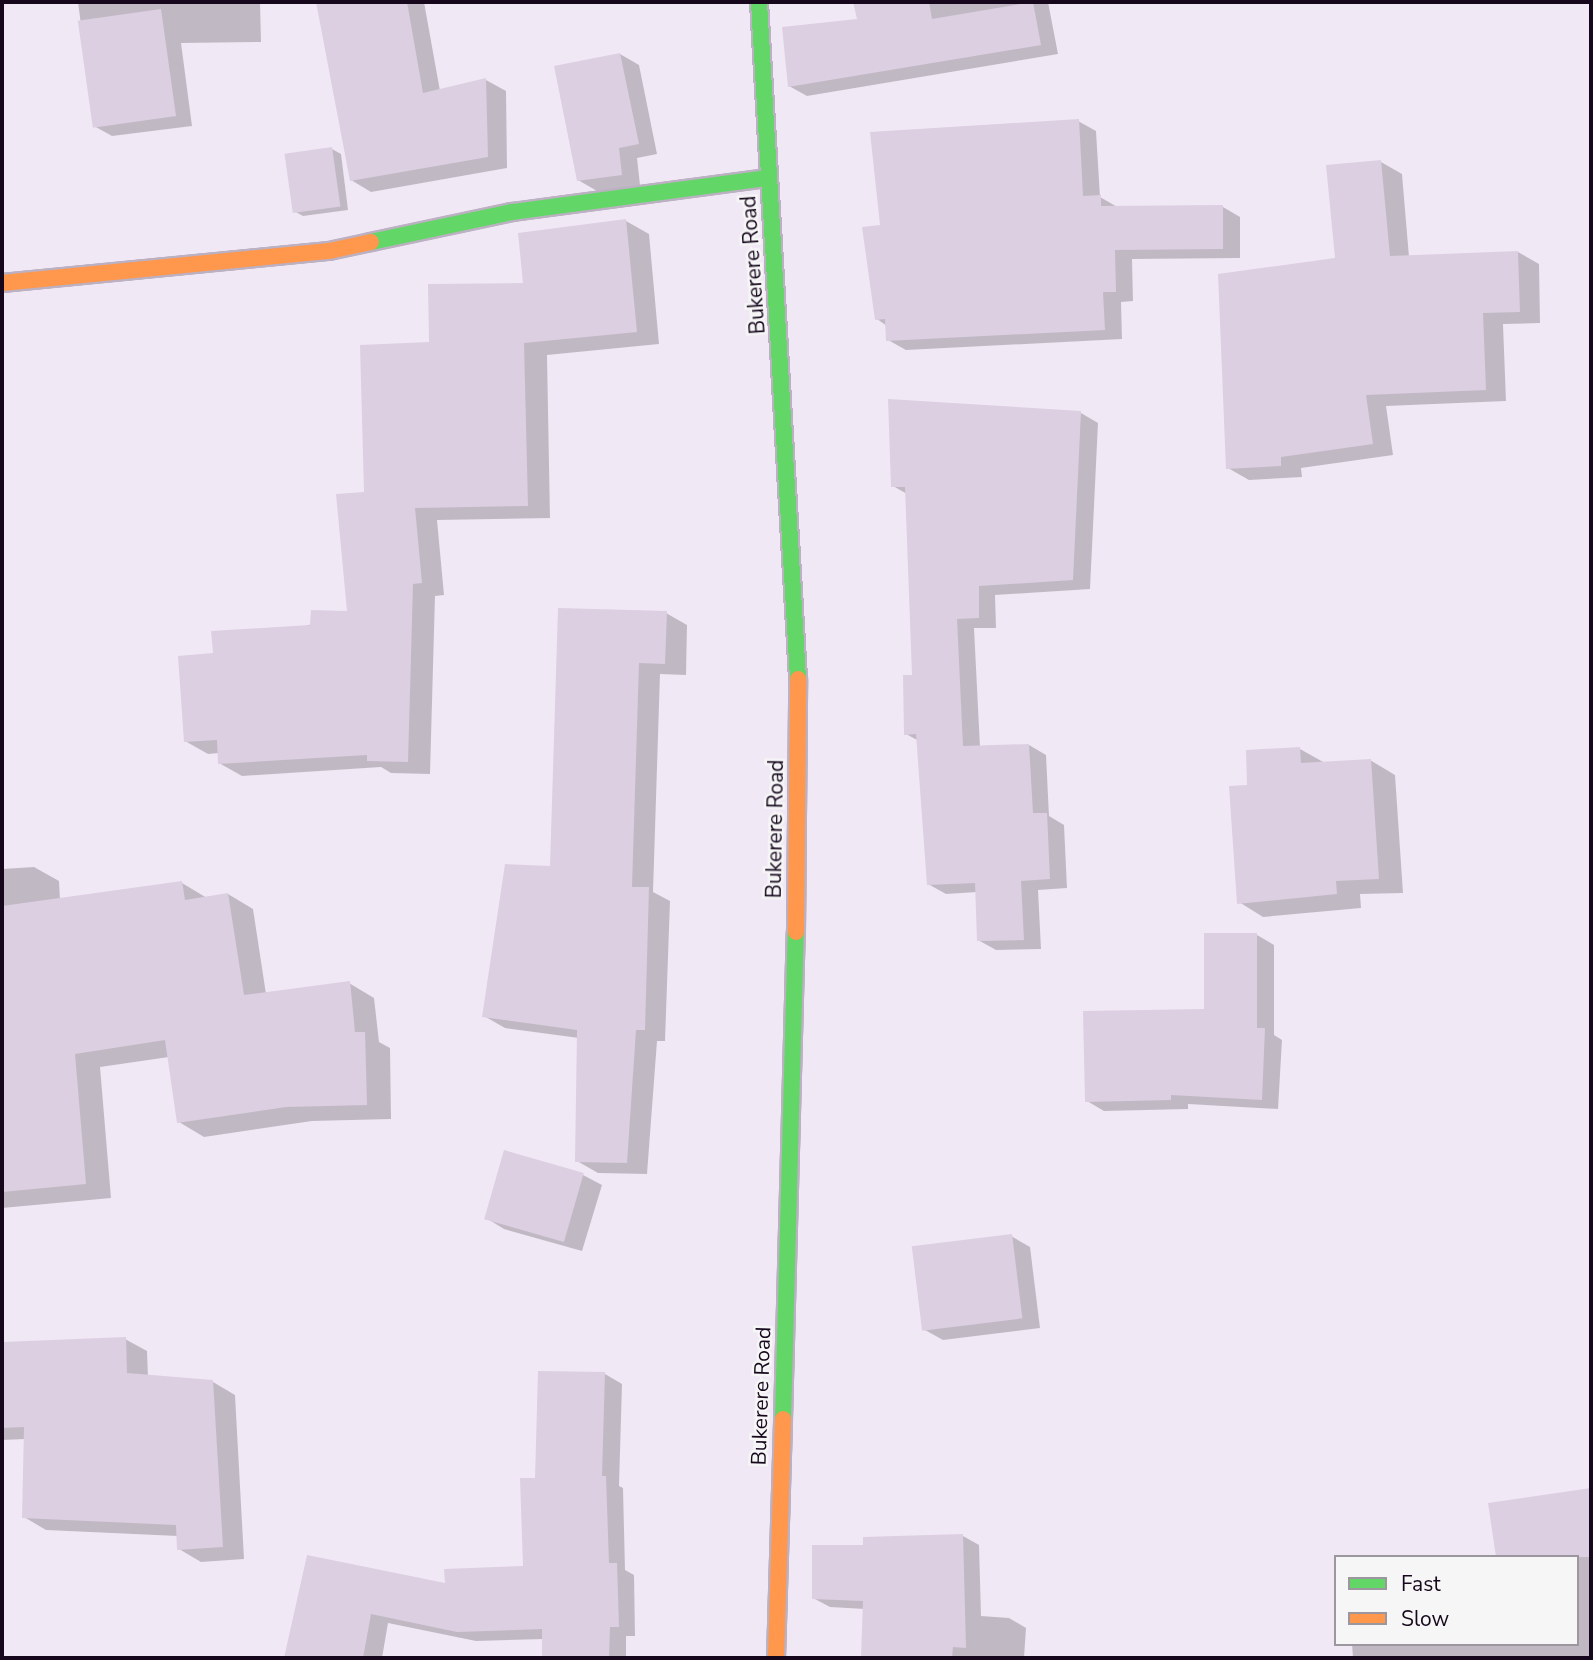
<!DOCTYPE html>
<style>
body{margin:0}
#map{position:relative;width:1593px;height:1660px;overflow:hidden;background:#f1e8f5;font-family:"Nunito Sans",sans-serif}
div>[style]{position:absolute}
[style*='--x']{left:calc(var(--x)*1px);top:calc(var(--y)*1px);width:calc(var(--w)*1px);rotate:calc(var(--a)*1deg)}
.shadow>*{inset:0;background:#0003}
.building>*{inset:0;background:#dbcfe1;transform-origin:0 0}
.roads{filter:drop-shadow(2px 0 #bcb1c2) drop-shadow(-2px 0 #bcb1c2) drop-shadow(0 2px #bcb1c2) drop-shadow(0 -2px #bcb1c2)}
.fast>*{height:16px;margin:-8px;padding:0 8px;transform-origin:8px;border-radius:8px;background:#63d668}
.slow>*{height:16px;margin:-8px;padding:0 8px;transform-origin:8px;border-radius:8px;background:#ff974d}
span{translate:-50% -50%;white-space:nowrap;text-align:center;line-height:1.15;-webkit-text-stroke:5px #f6f6f6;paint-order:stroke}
.street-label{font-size:21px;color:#16071d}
.frame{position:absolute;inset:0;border:4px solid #16071d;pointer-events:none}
.legend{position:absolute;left:1334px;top:1555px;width:245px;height:91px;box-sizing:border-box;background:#f6f6f6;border:2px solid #9c969f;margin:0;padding:9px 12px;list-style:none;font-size:21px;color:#16071d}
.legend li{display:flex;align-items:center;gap:14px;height:35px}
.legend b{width:35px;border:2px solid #9c969f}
</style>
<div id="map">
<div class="shadow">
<div style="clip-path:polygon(78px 2px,260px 2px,261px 42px,181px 43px,192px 126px,112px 136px,94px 126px)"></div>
<div style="clip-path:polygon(318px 2px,424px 2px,440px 91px,486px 80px,506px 91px,507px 168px,371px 192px,351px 180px)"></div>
<div style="clip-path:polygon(855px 2px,1048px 2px,1058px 54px,807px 96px,789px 86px,859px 21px)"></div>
<div style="clip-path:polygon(620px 54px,639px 65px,657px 154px,637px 158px,640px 185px,597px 191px,578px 180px)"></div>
<div style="clip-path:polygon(1078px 121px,1096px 131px,1100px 197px,1119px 208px,1223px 207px,1240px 217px,1240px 258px,1132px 259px,1133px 301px,1121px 302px,1122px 339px,906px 350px,888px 340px,887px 326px,877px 319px,882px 226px)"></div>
<div style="clip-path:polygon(332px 149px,341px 154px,348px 210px,303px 216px,294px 211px)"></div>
<div style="clip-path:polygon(1381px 162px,1402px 174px,1409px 257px,1518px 252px,1539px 264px,1540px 323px,1503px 324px,1506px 401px,1386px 406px,1393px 455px,1301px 468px,1302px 477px,1249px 480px,1228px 468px,1337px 260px)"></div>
<div style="clip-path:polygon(626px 221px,649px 234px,659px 344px,547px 355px,550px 518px,437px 520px,444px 595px,435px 596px,430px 774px,391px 773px,381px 767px,242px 776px,219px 763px,219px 753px,208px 754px,185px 741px,215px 655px,349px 612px,365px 493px,430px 344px)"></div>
<div style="clip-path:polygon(1081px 413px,1098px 423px,1090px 589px,995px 595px,996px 628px,974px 628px,980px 747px,1029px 745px,1046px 755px,1049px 816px,1064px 825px,1067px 888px,1038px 890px,1041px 949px,996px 950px,978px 940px,977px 892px,946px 894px,928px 884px,919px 741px,906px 734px,913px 677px,907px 494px,893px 486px)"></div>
<div style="clip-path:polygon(560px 610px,666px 613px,687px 625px,686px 675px,660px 674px,653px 892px,670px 901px,665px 1041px,657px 1041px,647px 1174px,598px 1173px,577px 1161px,579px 1038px,505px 1028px,484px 1016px,552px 868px)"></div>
<div style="clip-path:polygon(1300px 749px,1325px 763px,1370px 760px,1395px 775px,1403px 893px,1360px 894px,1361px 908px,1263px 917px,1239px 902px,1249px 787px)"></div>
<div style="clip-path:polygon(34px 867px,59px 881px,60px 900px,182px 883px,207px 898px,228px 894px,253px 909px,266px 994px,349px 983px,374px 998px,379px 1042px,390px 1048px,391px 1119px,312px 1121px,204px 1137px,179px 1122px,169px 1057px,100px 1067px,111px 1198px,2px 1208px,2px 869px)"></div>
<div style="clip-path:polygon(1257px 935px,1274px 945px,1274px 1035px,1282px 1040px,1278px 1109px,1188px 1104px,1188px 1109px,1104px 1111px,1087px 1101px,1206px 1011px)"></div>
<div style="clip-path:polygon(583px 1175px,602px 1185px,582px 1251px,504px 1229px,486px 1218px)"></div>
<div style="clip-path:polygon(1011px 1236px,1030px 1247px,1040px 1328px,943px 1340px,925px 1330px)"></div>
<div style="clip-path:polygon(125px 1339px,147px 1351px,148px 1377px,213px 1382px,235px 1395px,244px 1559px,201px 1562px,179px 1549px,178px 1536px,46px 1530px,24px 1517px,26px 1439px,2px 1440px,2px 1344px)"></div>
<div style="clip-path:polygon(605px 1374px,622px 1384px,619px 1486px,623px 1488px,625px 1570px,634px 1575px,635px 1636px,626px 1636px,626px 1658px,543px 1658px,544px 1639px,476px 1641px,388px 1623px,382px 1658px,286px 1658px,308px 1557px,447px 1586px,525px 1568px,537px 1479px)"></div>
<div style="clip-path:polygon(1591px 1489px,1591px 1658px,1353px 1658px,1352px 1644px,1577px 1644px,1577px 1557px,1490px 1504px)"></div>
<div style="clip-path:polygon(963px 1536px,979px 1545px,981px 1616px,1009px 1618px,1026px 1628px,1024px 1658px,863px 1658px,865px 1609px,830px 1607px,813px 1598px,865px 1546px)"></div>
</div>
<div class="building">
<div style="clip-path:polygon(316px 2px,407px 2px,423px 93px,486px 78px,488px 157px,350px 181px)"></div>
<div style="clip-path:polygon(853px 2px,929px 2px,932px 19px,1033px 2px,1041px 45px,788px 87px,782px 27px,857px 19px)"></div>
<div style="left:161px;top:9px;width:108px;height:84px;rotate:82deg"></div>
<div style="clip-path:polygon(620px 53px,639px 144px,619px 148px,622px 175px,577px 181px,554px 66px)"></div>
<div style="clip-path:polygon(1079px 119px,1083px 196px,1101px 195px,1101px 206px,1223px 205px,1223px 249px,1115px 250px,1116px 292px,1103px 292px,1105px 330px,886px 341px,885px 319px,875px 320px,862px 227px,880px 225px,870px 132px)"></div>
<div style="left:332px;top:147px;width:60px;height:48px;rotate:82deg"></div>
<div style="clip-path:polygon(1381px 160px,1390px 256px,1518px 251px,1520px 312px,1483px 313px,1486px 390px,1366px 395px,1373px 444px,1281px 457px,1281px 466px,1226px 469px,1218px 274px,1335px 258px,1326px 165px)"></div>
<div style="clip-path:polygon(626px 219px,637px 332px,524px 343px,528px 506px,415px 508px,422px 583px,413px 584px,408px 762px,367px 761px,367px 755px,218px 764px,217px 740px,184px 742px,178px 656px,213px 653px,211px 631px,310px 625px,311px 610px,347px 611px,336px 494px,364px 492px,360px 345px,429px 342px,428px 284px,523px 283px,518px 233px)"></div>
<div style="clip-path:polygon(888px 399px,1081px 411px,1073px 580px,979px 586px,979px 618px,957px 619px,963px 746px,1029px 744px,1033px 813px,1047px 813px,1050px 879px,1021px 881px,1024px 940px,977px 941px,975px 883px,927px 885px,916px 734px,904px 735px,903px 675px,912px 675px,905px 487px,891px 487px)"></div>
<div style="clip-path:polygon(558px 608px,667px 611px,665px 664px,639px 663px,632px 887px,649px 887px,645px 1030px,636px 1030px,627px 1163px,575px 1162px,577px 1030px,482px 1017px,505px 864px,550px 866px)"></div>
<div style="clip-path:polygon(1300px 747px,1301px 763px,1371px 759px,1379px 879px,1336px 881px,1337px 894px,1237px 904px,1229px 786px,1247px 785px,1246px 750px)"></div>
<div style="clip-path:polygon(182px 881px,185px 900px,228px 893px,244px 995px,350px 981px,355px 1032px,365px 1032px,367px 1105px,286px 1107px,177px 1123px,165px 1040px,75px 1054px,86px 1184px,2px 1192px,2px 906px)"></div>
<div style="clip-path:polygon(1204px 933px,1257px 933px,1257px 1028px,1265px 1028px,1262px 1100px,1171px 1095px,1171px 1100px,1085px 1102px,1083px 1011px,1204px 1009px)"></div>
<div style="left:504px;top:1150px;width:83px;height:72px;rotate:16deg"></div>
<div style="left:1012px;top:1234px;width:85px;height:101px;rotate:83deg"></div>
<div style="clip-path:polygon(126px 1337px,127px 1373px,213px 1380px,223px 1547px,177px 1550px,176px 1525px,22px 1518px,24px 1427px,2px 1428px,2px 1342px)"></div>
<div style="clip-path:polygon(538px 1371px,605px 1372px,602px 1476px,606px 1476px,609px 1563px,617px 1563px,619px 1627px,610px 1627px,609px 1658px,542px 1658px,542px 1629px,457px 1632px,371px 1614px,363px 1658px,284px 1658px,307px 1555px,445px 1583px,444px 1569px,523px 1566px,520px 1478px,535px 1478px)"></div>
<div style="clip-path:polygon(1591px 1488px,1591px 1557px,1496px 1557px,1488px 1503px)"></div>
<div style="clip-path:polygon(963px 1534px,966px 1648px,953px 1647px,952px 1658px,861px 1658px,863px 1601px,812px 1599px,812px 1545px,863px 1545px,863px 1537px)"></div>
</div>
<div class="roads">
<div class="fast">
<div style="--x:759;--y:2;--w:678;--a:86.7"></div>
<div style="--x:371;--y:242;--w:144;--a:-12"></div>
<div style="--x:512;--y:212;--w:258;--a:-7.6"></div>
<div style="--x:783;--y:1419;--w:487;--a:-88.5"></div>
</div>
<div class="slow">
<div style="--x:2;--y:283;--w:329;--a:-5.6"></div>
<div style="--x:329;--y:251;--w:43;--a:-12.1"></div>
<div style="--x:796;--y:932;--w:253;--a:-89.5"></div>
<div style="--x:776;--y:1658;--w:239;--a:-88.3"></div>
</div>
</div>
<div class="street-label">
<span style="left:753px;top:265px;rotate:-94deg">Bukerere Road</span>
<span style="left:775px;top:829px;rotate:-89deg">Bukerere Road</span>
<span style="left:761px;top:1396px;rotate:-88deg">Bukerere Road</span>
</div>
<div class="frame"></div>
<ul class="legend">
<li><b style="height:9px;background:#63d668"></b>Fast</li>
<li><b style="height:9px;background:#ff974d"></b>Slow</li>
</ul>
</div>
